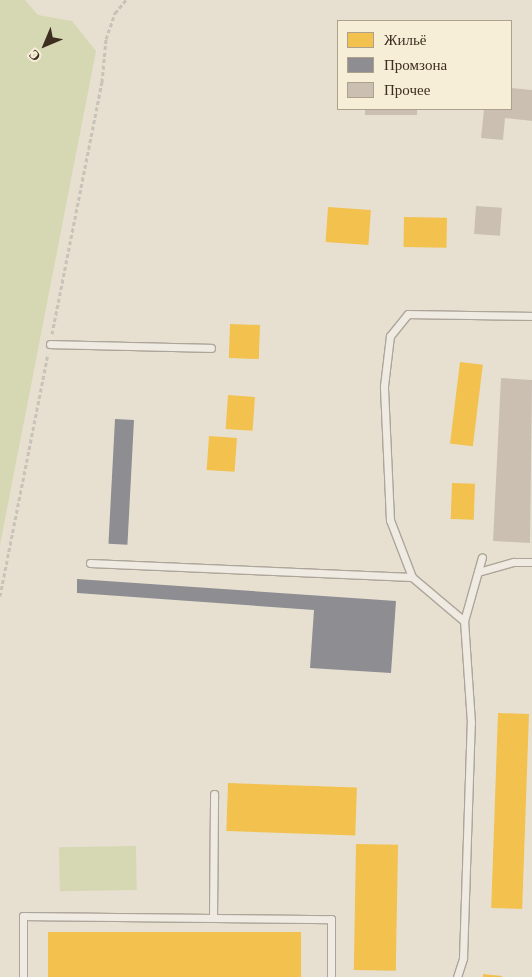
<!DOCTYPE html>
<meta charset="utf-8">
<style>
body{margin:0}
#map{position:relative;width:532px;height:977px;overflow:hidden;background:#e7e0d1;font-family:"Libre Baskerville",serif}
div>[style]{position:absolute}
[style*='--x']{left:calc(var(--x)*1px);top:calc(var(--y)*1px);width:calc(var(--w)*1px);rotate:calc(var(--a)*1deg)}
.green>*{inset:0;background:#d6d7b3;transform-origin:0 0}
.homes>*{inset:0;background:#f2c14e;transform-origin:0 0}
.industry>*{inset:0;background:#8d8d92;transform-origin:0 0}
.building>*{inset:0;background:#cbbfb2;transform-origin:0 0}
.path>*{height:3px;margin-top:-1.5px;transform-origin:0;background:repeating-linear-gradient(90deg,#c8c2b9 0 4px,transparent 0 6.5px)}
.roads{filter:drop-shadow(1px 0 #ada599) drop-shadow(-1px 0 #ada599) drop-shadow(0 1px #ada599) drop-shadow(0 -1px #ada599)}
.service>*{height:7px;margin:-3.5px;padding:0 3.5px;transform-origin:3.5px;border-radius:3.5px;background:#efebe3}
span{translate:-50% -50%;white-space:nowrap;text-align:center;line-height:1.15;-webkit-text-stroke:5px #f7eed8;paint-order:stroke}
.legend{position:absolute;left:337px;top:20px;width:175px;height:90px;box-sizing:border-box;background:#f7eed8;border:1px solid #ada18e;margin:0;padding:6px 9px;list-style:none;font-size:15px;color:#3d2e20}
.legend li{display:flex;align-items:center;gap:10px;height:25px}
.legend b{width:25px;border:1px solid #ada18e}
.north{position:absolute;left:20px;top:20px;width:50px;height:50px;-webkit-text-stroke:4px #f7eed8;paint-order:stroke;rotate:225deg;font-size:14px;font-weight:700;line-height:20px;text-align:center;color:#3d2e20}
.north::after{content:'';display:block;margin:auto;width:18px;height:22px;background:#3d2e20;clip-path:polygon(50% 0,100% 100%,50% 72%,0 100%)}
</style>
<div id="map">
<div class="green">
<div style="clip-path:polygon(0 0,25px 0,38px 15px,72px 21px,96px 51px,0 545px)"></div>
<div style="left:136px;top:846px;width:44px;height:77px;rotate:89deg"></div>
</div>
<div class="homes">
<div style="left:328px;top:207px;width:43px;height:35px;rotate:4deg"></div>
<div style="left:404px;top:217px;width:43px;height:30px;rotate:1deg"></div>
<div style="left:230px;top:324px;width:30px;height:34px;rotate:2deg"></div>
<div style="left:460px;top:362px;width:23px;height:82px;rotate:7deg"></div>
<div style="left:228px;top:395px;width:27px;height:34px;rotate:4deg"></div>
<div style="left:209px;top:436px;width:28px;height:34px;rotate:4deg"></div>
<div style="left:452px;top:483px;width:23px;height:36px;rotate:2deg"></div>
<div style="left:498px;top:713px;width:31px;height:195px;rotate:2deg"></div>
<div style="left:228px;top:783px;width:129px;height:48px;rotate:2deg"></div>
<div style="left:356px;top:844px;width:42px;height:126px;rotate:1deg"></div>
<div style="left:301px;top:932px;width:45px;height:253px;rotate:90deg"></div>
<div style="clip-path:polygon(483px 974px,502px 976px,502px 977px,483px 977px)"></div>
</div>
<div class="industry">
<div style="left:115px;top:419px;width:19px;height:125px;rotate:3deg"></div>
<div style="clip-path:polygon(77px 579px,396px 601px,391px 673px,310px 668px,314px 610px,77px 593px)"></div>
</div>
<div class="building">
<div style="clip-path:polygon(511px 88px,532px 90px,532px 121px,505px 118px,503px 140px,481px 138px,484px 109px,511px 109px)"></div>
<div style="left:365px;top:109px;width:52px;height:6px"></div>
<div style="left:476px;top:206px;width:26px;height:28px;rotate:4deg"></div>
<div style="clip-path:polygon(501px 378px,532px 380px,530px 543px,493px 541px)"></div>
</div>
<div class="path">
<div style="--x:52;--y:334;--w:257;--a:-78.8"></div>
<div style="--x:102;--y:82;--w:43;--a:-84.7"></div>
<div style="--x:106;--y:39;--w:28;--a:-71"></div>
<div style="--x:115;--y:13;--w:17;--a:-50"></div>
<div style="--x:0;--y:596;--w:247;--a:-78.8"></div>
</div>
<div class="roads">
<div class="service">
<div style="--x:50;--y:344;--w:161;--a:1.4"></div>
<div style="--x:90;--y:563;--w:322;--a:2.5"></div>
<div style="--x:478;--y:572;--w:37;--a:-16"></div>
<div style="--x:514;--y:562;--w:18;--a:0"></div>
<div style="--x:464;--y:621;--w:68;--a:-139.8"></div>
<div style="--x:412;--y:577;--w:61;--a:-111.1"></div>
<div style="--x:390;--y:520;--w:134;--a:-92.6"></div>
<div style="--x:384;--y:386;--w:50;--a:-83.2"></div>
<div style="--x:390;--y:336;--w:28;--a:-51"></div>
<div style="--x:408;--y:314;--w:124;--a:0.9"></div>
<div style="--x:213;--y:918;--w:124;--a:-89.5"></div>
<div style="--x:23;--y:977;--w:61;--a:-90"></div>
<div style="--x:23;--y:916;--w:308;--a:0.6"></div>
<div style="--x:331;--y:919;--w:58;--a:90"></div>
<div style="--x:457;--y:977;--w:20;--a:-72"></div>
<div style="--x:463;--y:958;--w:235;--a:-88.1"></div>
<div style="--x:471;--y:723;--w:102;--a:-93.9"></div>
<div style="--x:464;--y:621;--w:66;--a:-74.3"></div>
</div>
</div>
<ul class="legend">
<li><b style="height:14px;background:#f2c14e"></b>Жильё</li>
<li><b style="height:14px;background:#8d8d92"></b>Промзона</li>
<li><b style="height:14px;background:#cbbfb2"></b>Прочее</li>
</ul>
<div class="north">С</div>
</div>
